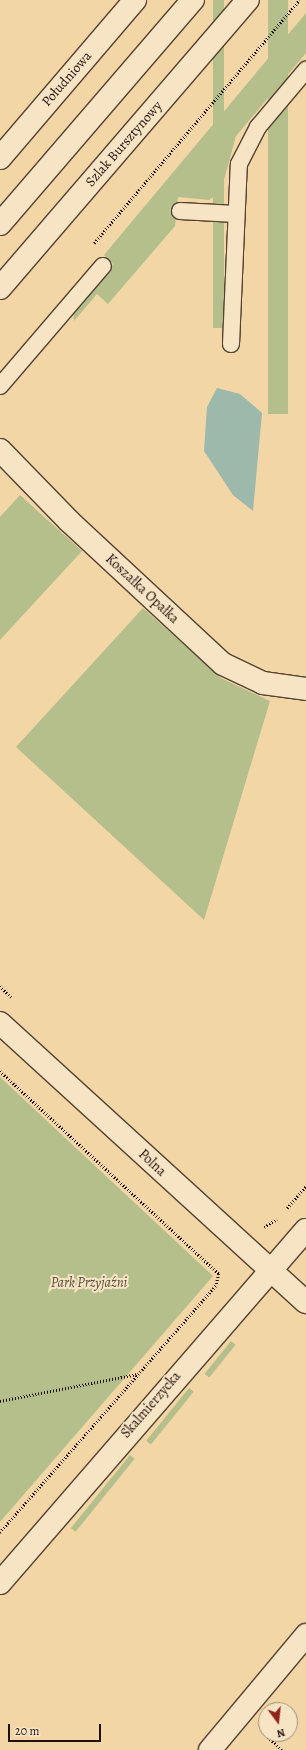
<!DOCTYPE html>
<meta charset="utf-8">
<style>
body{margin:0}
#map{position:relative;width:306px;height:1750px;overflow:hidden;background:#f2d6a6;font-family:Alegreya,serif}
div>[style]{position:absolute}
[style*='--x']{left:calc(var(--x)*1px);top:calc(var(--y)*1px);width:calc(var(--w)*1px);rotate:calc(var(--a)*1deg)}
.green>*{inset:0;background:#b4bf8b;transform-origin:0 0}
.water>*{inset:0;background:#9cb9ac}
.path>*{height:2.5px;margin-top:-1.25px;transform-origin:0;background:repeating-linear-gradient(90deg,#21110c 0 1px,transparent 0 3px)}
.roads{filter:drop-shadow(1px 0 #554232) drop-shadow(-1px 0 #554232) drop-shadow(0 1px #554232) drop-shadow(0 -1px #554232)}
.lane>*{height:16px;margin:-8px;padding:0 8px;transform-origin:8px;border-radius:8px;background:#f7e4c5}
.street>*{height:22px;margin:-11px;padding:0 11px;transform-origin:11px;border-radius:11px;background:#f7e4c5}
.secondary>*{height:22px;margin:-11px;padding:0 11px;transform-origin:11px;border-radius:11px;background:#f7e4c5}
span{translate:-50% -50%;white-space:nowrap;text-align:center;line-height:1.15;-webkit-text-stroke:4px #f7e4c5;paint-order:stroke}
.street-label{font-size:14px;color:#21110c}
.park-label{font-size:14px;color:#544e38;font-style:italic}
.north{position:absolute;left:258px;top:1702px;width:40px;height:40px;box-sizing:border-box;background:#f7e4c5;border:1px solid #a1907b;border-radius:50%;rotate:165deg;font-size:11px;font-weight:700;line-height:16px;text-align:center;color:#21110c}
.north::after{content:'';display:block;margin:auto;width:14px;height:18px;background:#8f2418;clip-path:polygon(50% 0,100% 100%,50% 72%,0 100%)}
.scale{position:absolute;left:8px;top:1724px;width:93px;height:18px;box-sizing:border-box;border:2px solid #21110c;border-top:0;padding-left:5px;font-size:12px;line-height:14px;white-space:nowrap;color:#21110c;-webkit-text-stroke:3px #f7e4c5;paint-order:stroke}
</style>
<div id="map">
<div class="green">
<div style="left:213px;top:0;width:11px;height:328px"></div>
<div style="left:268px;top:0;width:20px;height:414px"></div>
<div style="clip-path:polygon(306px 13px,306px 53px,236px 136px,221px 191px,209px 200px,178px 197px,175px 226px,108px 304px,97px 294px,74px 321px,73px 312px,113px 264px,104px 255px)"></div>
<div style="clip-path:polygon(20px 495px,82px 551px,0 640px,0 517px)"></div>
<div style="clip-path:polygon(143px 608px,221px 678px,270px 701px,204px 920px,16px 747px)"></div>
<div style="clip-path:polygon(0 1077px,213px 1276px,0 1522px)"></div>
<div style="left:231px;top:1341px;width:6px;height:42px;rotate:39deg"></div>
<div style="left:189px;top:1388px;width:6px;height:68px;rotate:39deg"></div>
<div style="left:130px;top:1455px;width:6px;height:94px;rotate:39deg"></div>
</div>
<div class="water">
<div style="clip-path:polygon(217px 388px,240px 394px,262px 413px,253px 511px,233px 495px,204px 451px,207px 407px)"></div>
</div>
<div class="path">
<div style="--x:94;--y:243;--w:318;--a:-49.8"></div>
<div style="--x:0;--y:986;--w:16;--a:45"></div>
<div style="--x:0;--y:1071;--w:299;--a:42.8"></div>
<div style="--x:219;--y:1274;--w:12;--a:104"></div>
<div style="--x:216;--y:1286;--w:328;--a:131.2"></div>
<div style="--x:287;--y:1208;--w:29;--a:-49"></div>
<div style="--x:264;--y:1227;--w:15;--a:-32"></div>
<div style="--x:0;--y:1401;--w:140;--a:-11.1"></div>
<div style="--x:268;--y:1737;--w:19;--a:43"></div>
</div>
<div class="roads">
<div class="lane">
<div style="--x:180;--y:211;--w:56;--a:3.1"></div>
<div style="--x:231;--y:344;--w:180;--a:-87.5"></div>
<div style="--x:239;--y:164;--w:42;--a:-62.8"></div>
<div style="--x:258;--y:127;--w:75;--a:-49.9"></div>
<div style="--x:0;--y:386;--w:158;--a:-49.4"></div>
</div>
<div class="street">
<div style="--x:0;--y:158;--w:208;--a:-49.5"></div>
<div style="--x:0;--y:450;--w:99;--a:45.8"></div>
<div style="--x:69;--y:521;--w:210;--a:42.9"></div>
<div style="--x:223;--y:664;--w:44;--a:25.4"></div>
<div style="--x:263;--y:683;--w:43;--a:7.9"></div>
<div style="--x:0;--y:1583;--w:467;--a:-49.1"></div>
<div style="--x:210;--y:1750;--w:150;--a:-50.1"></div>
</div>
<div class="secondary">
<div style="--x:0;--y:224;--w:296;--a:-49.3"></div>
<div style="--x:0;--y:288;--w:380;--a:-49.3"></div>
<div style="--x:0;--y:1023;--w:414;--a:42.4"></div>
</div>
</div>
<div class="street-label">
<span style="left:67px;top:79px;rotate:-49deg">Południowa</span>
<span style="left:124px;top:144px;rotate:-49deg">Szlak Bursztynowy</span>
<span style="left:142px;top:589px;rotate:43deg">Koszałka Opałka</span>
<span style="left:152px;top:1163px;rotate:43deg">Polna</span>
<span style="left:151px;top:1405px;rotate:-49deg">Skalmierzycka</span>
</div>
<div class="park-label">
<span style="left:89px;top:1283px">Park Przyjaźni</span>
</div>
<div class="north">N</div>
<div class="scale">20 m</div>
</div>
